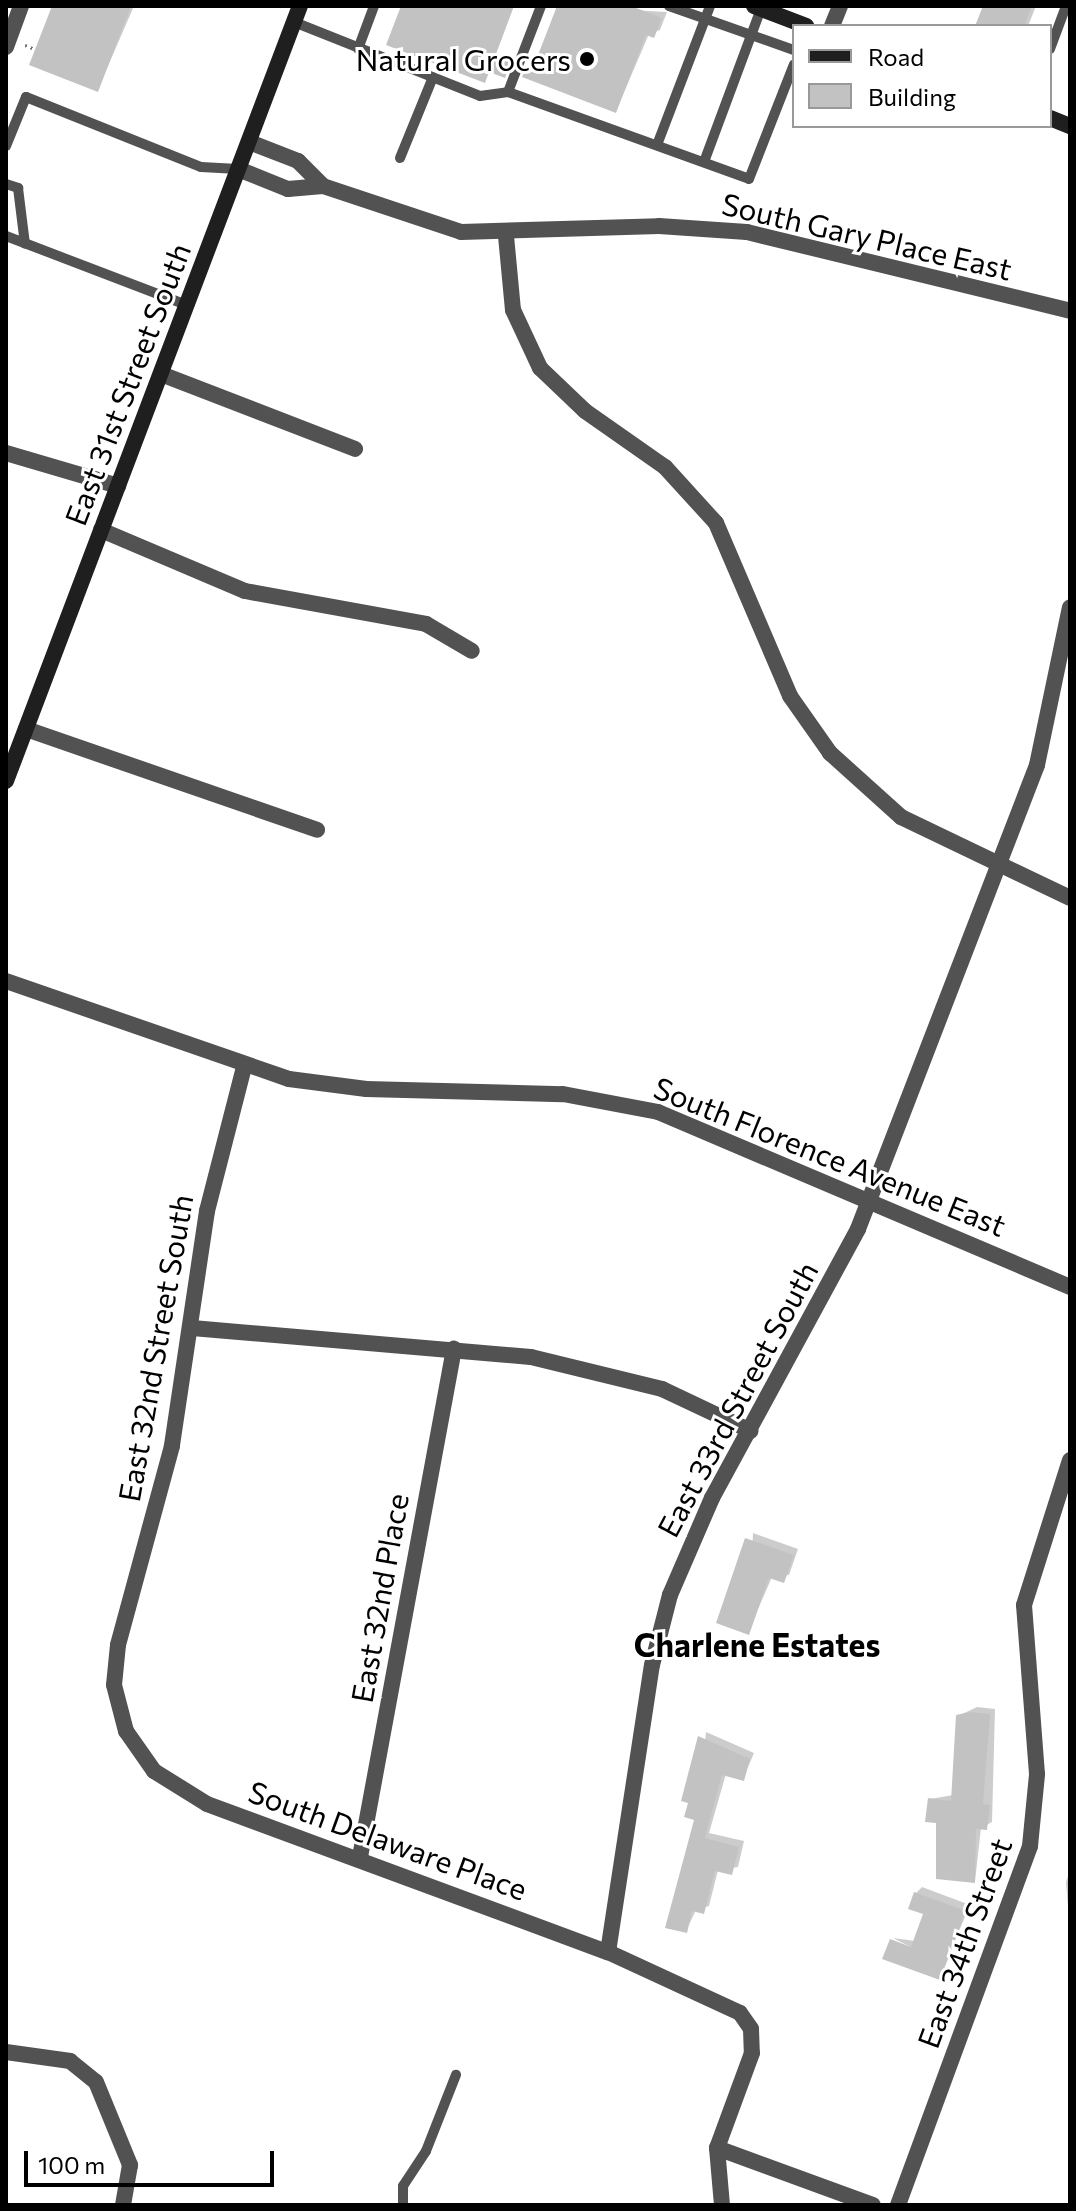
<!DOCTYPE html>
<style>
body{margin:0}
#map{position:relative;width:1076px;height:2211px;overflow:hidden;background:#fff;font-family:Commissioner,sans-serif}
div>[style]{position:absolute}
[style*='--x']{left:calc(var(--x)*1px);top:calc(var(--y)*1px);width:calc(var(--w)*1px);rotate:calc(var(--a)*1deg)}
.shadow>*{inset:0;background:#0003}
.building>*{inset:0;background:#c2c2c2}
.path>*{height:3px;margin-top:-1.5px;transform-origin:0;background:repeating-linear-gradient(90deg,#747474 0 2px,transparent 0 6px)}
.service>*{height:10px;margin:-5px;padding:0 5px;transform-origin:5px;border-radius:5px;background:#525252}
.minor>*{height:16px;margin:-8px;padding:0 8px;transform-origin:8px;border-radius:8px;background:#525252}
.secondary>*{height:16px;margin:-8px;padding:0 8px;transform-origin:8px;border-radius:8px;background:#1f1f1f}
.dots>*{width:22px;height:22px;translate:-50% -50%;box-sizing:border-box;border:4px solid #fff;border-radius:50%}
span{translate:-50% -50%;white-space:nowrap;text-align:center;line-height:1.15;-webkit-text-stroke:6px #fff;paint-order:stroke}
.poi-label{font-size:30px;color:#000}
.right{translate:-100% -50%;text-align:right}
.street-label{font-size:30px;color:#000}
.neighbourhood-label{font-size:32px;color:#000;font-weight:700}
.frame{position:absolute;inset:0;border:8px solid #000;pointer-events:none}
.legend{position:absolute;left:792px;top:24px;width:260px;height:104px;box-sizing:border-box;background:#fff;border:2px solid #999;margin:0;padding:10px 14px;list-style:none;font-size:24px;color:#000}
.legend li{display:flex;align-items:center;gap:16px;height:40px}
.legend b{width:40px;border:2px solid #999}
.scale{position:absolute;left:24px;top:2151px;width:250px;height:36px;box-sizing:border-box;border:4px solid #000;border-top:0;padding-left:10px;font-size:24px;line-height:28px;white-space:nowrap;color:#000;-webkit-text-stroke:6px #fff;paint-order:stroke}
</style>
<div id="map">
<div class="shadow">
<div style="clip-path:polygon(55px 6px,134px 6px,98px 89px)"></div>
<div style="clip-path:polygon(559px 6px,667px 12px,660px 30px,649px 34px,616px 111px,528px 67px,537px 62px)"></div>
<div style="clip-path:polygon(985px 6px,1036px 6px,1028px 26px,977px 26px)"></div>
<div style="clip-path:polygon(753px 1533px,798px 1549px,789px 1575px,772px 1577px,748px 1632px)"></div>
<div style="clip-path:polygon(977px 1707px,995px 1709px,992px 1822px,981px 1828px,975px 1881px,930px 1799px,953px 1795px,958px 1716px)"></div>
<div style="clip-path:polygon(706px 1732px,754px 1753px,743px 1779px,726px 1774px,709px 1833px,744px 1841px,738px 1867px,718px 1870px,709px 1906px,696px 1910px,686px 1931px)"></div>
<div style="clip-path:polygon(1070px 1871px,1070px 1931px,1066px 1882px)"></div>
<div style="clip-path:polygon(922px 1887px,970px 1905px,939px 1978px,885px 1957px,892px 1940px,920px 1952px,893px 1938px,915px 1941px,925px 1913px,916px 1893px)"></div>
</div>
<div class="building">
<div style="clip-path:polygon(52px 6px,131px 6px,98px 92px,29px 65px)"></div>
<div style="clip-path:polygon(401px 6px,514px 6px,496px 54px,512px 60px,505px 78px,489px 72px,485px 83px,386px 45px)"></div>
<div style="clip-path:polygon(557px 6px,631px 6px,662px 18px,654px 38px,646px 35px,616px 113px,522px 77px,527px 66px,533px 68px)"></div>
<div style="clip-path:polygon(983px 6px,1032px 6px,1024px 26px,975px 26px)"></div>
<div style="clip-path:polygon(745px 1538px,794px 1555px,784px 1583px,769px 1578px,749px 1635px,716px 1623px)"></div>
<div style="clip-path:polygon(970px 1712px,990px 1714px,983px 1804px,990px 1805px,987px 1830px,976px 1829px,975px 1883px,936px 1879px,936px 1823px,925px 1822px,928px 1798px,951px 1801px,956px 1715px)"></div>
<div style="clip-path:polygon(698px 1736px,750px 1759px,744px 1781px,722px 1775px,705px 1838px,739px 1847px,732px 1875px,715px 1871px,704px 1914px,692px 1911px,687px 1933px,665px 1928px,694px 1820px,684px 1817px,688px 1803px,681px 1801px)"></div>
<div style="clip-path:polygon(914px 1892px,966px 1911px,940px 1980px,882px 1959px,890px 1939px,911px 1947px,923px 1914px,908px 1909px)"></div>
</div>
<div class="path">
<div style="--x:25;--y:45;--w:11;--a:22"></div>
</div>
<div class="service">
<div style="--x:669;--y:6;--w:133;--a:19.4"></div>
<div style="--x:294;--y:22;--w:200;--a:21.7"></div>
<div style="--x:480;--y:96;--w:28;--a:-8"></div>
<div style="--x:508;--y:92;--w:92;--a:-69"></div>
<div style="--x:358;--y:49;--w:46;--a:-69.6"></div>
<div style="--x:1050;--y:49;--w:46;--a:-69.6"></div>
<div style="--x:508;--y:92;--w:256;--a:19.8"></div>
<div style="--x:749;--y:179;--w:123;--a:-68.6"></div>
<div style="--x:657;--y:145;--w:149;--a:-69.1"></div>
<div style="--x:6;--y:146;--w:53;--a:-67.8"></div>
<div style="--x:26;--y:97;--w:188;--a:21.8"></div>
<div style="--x:201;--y:167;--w:37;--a:3"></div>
<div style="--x:400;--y:158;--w:87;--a:-67.8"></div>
<div style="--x:704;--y:162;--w:163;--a:-69.6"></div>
<div style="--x:6;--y:184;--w:13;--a:18"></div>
<div style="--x:18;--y:188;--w:56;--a:82.9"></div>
<div style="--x:6;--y:236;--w:194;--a:20.9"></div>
<div style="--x:403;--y:2205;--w:19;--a:-90"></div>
<div style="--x:403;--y:2186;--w:42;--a:-56.7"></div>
<div style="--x:426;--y:2151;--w:82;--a:-68.5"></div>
</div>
<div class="minor">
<div style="--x:832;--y:26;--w:22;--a:-68"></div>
<div style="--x:6;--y:47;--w:44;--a:-69.9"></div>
<div style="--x:249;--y:142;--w:53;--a:21.2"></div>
<div style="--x:298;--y:161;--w:35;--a:45"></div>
<div style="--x:323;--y:186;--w:145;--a:18.4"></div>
<div style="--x:461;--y:232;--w:198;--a:-1.7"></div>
<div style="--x:659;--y:226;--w:88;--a:3.9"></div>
<div style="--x:747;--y:232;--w:333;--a:13.7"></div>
<div style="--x:238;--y:169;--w:54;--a:21.8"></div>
<div style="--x:288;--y:189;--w:35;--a:-5"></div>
<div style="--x:506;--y:236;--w:74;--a:84.6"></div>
<div style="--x:513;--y:310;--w:64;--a:65"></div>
<div style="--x:540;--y:368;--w:62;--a:43.7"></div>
<div style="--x:585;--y:411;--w:98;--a:35"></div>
<div style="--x:665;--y:467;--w:76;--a:47.7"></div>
<div style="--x:716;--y:523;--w:188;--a:66.8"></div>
<div style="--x:790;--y:696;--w:70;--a:54.9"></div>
<div style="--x:830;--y:753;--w:96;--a:42"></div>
<div style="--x:901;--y:817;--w:187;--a:25.6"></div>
<div style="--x:161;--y:374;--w:208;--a:21.1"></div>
<div style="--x:6;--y:453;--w:117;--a:16.4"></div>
<div style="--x:101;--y:530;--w:156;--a:23"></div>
<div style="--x:245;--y:591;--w:184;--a:10.3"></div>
<div style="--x:426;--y:624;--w:53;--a:30.4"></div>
<div style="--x:26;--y:729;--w:308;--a:19.1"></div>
<div style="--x:6;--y:981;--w:299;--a:19.1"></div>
<div style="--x:289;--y:1079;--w:78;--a:7.4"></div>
<div style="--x:366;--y:1089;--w:197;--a:1.5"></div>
<div style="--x:563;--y:1094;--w:97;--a:10.7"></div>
<div style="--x:658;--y:1112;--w:448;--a:23"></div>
<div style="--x:244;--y:1067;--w:149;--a:104.4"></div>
<div style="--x:207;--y:1211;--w:238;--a:98.5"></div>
<div style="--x:172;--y:1446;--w:206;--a:105.2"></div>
<div style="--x:118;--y:1645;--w:40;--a:95.7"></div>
<div style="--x:114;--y:1685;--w:48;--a:75.4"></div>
<div style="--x:126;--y:1731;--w:49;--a:55"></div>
<div style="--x:154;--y:1771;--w:62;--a:31.9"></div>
<div style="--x:207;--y:1804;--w:427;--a:20.3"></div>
<div style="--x:608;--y:1952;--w:145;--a:24.8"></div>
<div style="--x:740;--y:2013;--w:19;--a:55"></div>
<div style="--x:751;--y:2029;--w:24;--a:88"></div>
<div style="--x:752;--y:2053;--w:101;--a:110.2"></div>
<div style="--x:717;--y:2148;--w:57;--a:85"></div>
<div style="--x:192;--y:1328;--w:340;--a:4.9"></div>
<div style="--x:531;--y:1357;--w:135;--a:13.7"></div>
<div style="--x:662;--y:1389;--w:98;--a:25.3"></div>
<div style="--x:360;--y:1857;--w:517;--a:-79.52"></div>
<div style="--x:608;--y:1952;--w:290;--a:-81.3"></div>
<div style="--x:652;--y:1665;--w:72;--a:-75.6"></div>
<div style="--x:670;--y:1595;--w:106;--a:-66.6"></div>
<div style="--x:712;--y:1498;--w:306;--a:-61.5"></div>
<div style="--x:858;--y:1229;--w:497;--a:-68.9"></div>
<div style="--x:1037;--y:765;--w:161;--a:-78.2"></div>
<div style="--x:6;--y:2052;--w:65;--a:8"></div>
<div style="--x:70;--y:2061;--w:33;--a:39"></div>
<div style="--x:96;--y:2082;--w:90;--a:67.7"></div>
<div style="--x:130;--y:2165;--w:41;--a:99.9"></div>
<div style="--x:717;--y:2148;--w:166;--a:20.1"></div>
<div style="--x:898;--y:2205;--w:382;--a:-69.8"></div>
<div style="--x:1030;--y:1846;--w:72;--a:-84.4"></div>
<div style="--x:1037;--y:1774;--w:169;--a:-94.4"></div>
<div style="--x:1024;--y:1605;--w:152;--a:-72.4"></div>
</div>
<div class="secondary">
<div style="--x:754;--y:6;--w:56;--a:21"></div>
<div style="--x:1050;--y:118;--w:22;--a:22"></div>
<div style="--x:6;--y:781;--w:829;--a:-69.23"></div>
</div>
<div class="dots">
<div style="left:587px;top:59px;background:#000"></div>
</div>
<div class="poi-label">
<span class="right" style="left:571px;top:59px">Natural Grocers</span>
</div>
<div class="street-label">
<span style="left:867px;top:236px;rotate:13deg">South Gary Place East</span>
<span style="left:127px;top:384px;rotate:-69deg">East 31st Street South</span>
<span style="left:830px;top:1156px;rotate:22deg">South Florence Avenue East</span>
<span style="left:155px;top:1348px;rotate:-80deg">East 32nd Street South</span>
<span style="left:737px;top:1399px;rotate:-62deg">East 33rd Street South</span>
<span style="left:379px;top:1598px;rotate:-80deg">East 32nd Place</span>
<span style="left:388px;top:1840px;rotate:20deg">South Delaware Place</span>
<span style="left:964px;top:1943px;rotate:-70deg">East 34th Street</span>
</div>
<div class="neighbourhood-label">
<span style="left:757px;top:1644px">Charlene Estates</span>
</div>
<div class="frame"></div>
<ul class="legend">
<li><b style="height:10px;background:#1f1f1f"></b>Road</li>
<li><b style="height:22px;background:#c2c2c2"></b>Building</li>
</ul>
<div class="scale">100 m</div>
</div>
